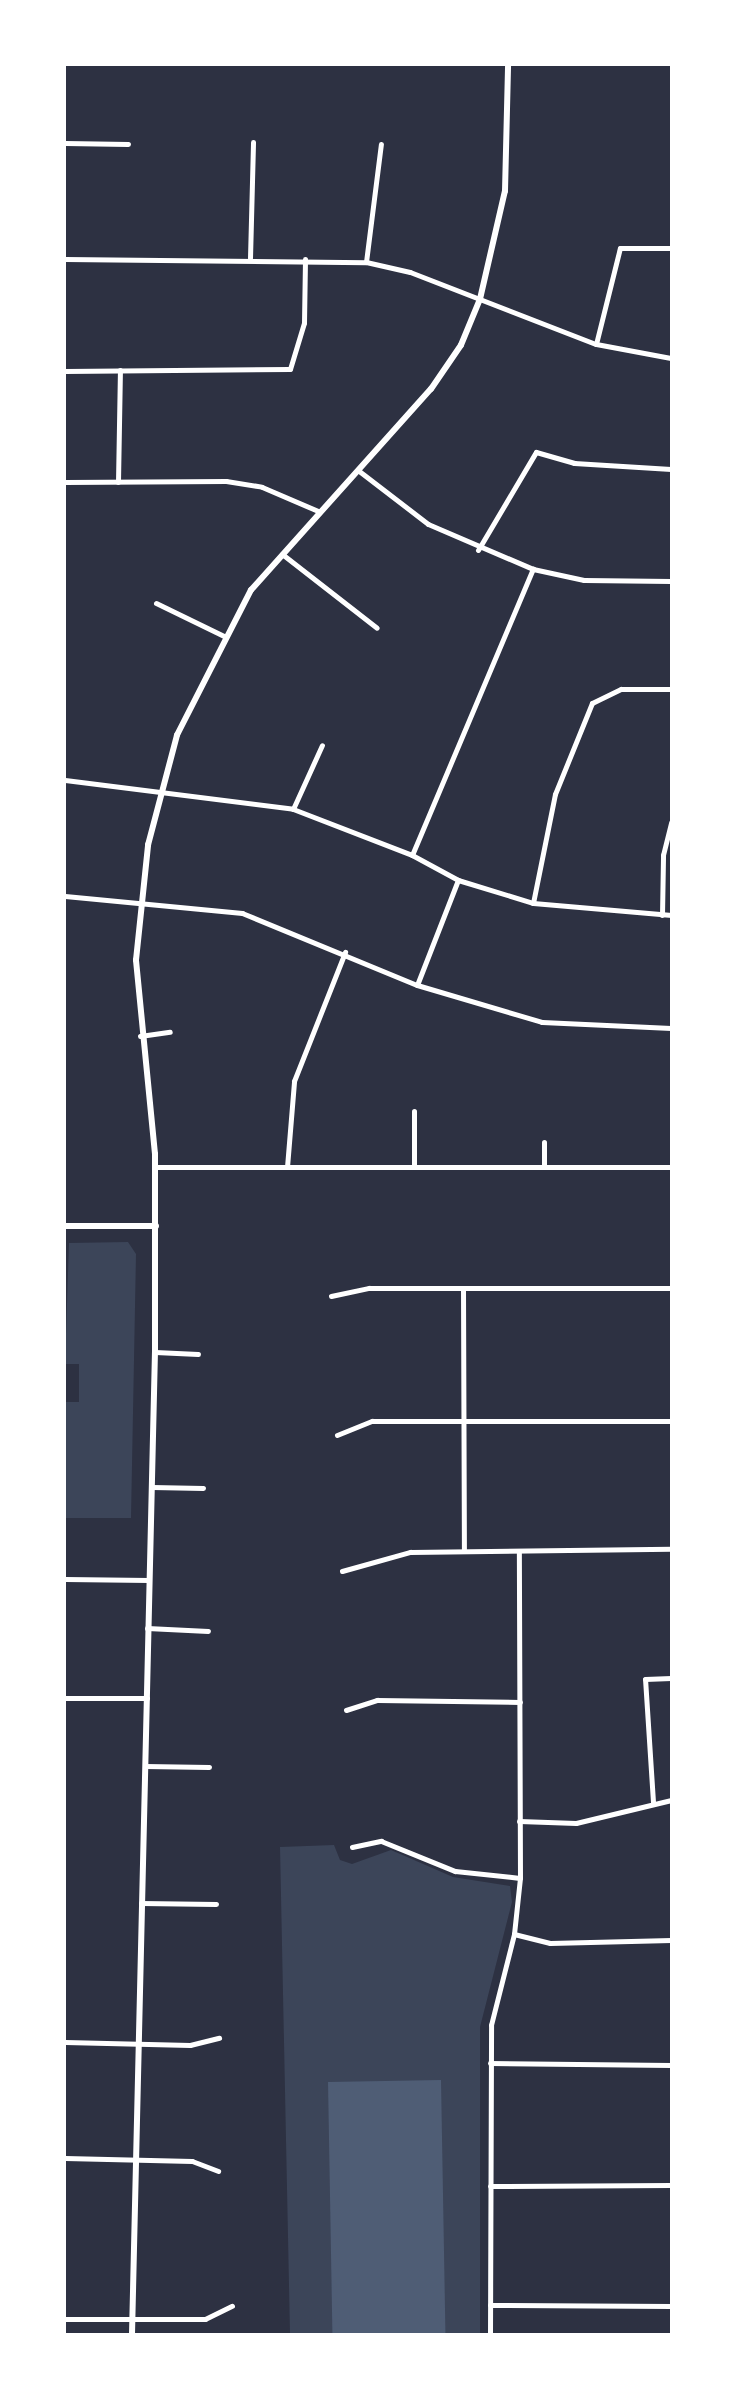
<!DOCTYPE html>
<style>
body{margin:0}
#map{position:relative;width:736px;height:2399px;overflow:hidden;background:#2d3142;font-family:"PT Sans",sans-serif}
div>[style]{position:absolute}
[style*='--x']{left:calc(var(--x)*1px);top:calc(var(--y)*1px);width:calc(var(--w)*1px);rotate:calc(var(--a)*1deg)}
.green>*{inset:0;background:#3c4559}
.water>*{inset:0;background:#4f5d75;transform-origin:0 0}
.minor>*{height:5px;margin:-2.5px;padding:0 2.5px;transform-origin:2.5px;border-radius:2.5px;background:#fff}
.tertiary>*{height:6px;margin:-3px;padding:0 3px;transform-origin:3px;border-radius:3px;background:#fff}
span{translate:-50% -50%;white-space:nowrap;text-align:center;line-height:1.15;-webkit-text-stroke:7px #fff;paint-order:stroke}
.frame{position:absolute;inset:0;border:66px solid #fff;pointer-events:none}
</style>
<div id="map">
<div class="green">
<div style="clip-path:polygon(128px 1242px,136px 1254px,131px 1518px,65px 1518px,65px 1402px,79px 1402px,79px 1364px,65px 1364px,69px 1243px)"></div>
<div style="clip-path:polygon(334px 1845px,340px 1860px,352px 1864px,391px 1850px,453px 1877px,510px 1886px,512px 1902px,480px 2027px,480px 2334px,290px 2334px,280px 1847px)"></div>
</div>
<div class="water">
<div style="left:441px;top:2080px;width:254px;height:113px;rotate:89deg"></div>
</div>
<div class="minor">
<div style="--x:65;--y:143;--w:63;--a:0.9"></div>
<div style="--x:250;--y:258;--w:116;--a:-88.5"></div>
<div style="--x:65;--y:259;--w:301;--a:0.6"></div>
<div style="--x:366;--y:262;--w:45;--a:12.8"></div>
<div style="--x:410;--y:272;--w:199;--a:21.2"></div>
<div style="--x:596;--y:344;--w:76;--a:10.6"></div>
<div style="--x:366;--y:262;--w:119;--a:-82.8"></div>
<div style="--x:596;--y:344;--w:99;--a:-76"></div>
<div style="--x:620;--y:248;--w:51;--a:0"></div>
<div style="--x:65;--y:371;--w:225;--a:-0.5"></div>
<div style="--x:290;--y:369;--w:48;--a:-73.1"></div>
<div style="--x:304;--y:323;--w:64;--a:-89.1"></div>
<div style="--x:359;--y:471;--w:87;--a:37.5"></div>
<div style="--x:428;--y:524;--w:114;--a:23.2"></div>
<div style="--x:533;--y:569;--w:52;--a:12.2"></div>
<div style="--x:584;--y:580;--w:87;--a:0.7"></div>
<div style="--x:65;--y:482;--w:161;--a:-0.4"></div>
<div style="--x:226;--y:481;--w:36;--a:9"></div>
<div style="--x:262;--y:487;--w:61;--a:23.2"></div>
<div style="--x:118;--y:482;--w:112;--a:-89"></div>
<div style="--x:478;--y:550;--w:114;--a:-59.4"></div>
<div style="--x:536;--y:452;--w:40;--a:16"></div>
<div style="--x:574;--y:463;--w:97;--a:3.5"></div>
<div style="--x:282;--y:554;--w:120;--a:37.9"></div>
<div style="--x:156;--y:603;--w:76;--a:25.9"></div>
<div style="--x:65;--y:780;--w:230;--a:7.2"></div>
<div style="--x:293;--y:809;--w:128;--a:21.1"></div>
<div style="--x:412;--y:855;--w:52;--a:28.5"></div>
<div style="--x:458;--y:880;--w:78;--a:17"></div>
<div style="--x:533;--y:903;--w:139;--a:5"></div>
<div style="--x:293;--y:809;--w:70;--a:-65.6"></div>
<div style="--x:412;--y:855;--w:311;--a:-67.1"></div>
<div style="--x:65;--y:896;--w:178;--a:5.5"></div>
<div style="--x:242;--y:913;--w:189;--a:22.4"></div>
<div style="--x:417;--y:985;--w:130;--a:16.5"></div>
<div style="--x:542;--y:1022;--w:129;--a:2.7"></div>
<div style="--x:533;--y:903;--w:111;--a:-78.6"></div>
<div style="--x:555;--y:794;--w:98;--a:-67.9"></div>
<div style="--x:592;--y:703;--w:32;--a:-26"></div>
<div style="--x:621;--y:689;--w:50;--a:0"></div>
<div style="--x:662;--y:915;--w:60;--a:-89"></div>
<div style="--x:663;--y:855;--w:34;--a:-76"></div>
<div style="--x:417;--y:985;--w:113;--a:-68.7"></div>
<div style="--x:140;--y:1036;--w:30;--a:-8"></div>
<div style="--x:544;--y:1142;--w:25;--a:90"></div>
<div style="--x:156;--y:1167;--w:515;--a:0"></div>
<div style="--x:287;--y:1167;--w:86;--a:-85.3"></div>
<div style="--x:294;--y:1081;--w:139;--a:-68.4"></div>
<div style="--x:414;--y:1167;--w:56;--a:-90"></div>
<div style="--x:463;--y:1288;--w:263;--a:89.8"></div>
<div style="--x:331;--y:1296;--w:39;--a:-12"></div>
<div style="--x:369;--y:1288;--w:302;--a:0"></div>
<div style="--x:155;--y:1352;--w:43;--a:2.7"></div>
<div style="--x:337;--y:1435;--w:38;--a:-22"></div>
<div style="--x:372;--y:1421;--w:299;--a:0"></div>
<div style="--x:152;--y:1487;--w:51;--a:1.1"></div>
<div style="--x:342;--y:1571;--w:71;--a:-15.6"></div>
<div style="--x:410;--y:1552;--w:261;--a:-0.7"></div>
<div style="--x:65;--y:1579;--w:84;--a:0.7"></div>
<div style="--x:147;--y:1628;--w:61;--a:2.8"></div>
<div style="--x:65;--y:1698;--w:82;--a:0"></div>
<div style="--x:346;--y:1710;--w:33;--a:-18"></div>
<div style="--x:377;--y:1700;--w:143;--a:0.8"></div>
<div style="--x:145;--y:1766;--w:64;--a:0.9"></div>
<div style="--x:653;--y:1802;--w:123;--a:-93.7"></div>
<div style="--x:645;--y:1679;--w:26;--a:-2"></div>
<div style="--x:519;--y:1821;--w:57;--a:2"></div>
<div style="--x:576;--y:1823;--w:98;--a:-13.6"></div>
<div style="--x:352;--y:1847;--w:30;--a:-12"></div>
<div style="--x:381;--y:1841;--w:80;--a:22.1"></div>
<div style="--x:455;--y:1871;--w:65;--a:6.1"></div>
<div style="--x:141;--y:1903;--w:75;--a:0.8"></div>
<div style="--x:514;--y:1934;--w:37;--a:14"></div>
<div style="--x:550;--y:1943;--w:121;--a:-1.4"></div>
<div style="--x:65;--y:2042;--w:125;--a:1.4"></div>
<div style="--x:190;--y:2045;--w:30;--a:-14"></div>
<div style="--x:490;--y:2063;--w:181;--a:0.6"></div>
<div style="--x:65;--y:2158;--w:127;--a:1.4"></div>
<div style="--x:192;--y:2161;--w:28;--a:21"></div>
<div style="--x:490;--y:2186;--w:181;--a:-0.3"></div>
<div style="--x:490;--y:2305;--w:181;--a:0.3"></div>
<div style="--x:65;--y:2319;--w:140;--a:0"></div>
<div style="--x:205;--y:2319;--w:30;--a:-26"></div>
<div style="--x:490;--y:2334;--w:309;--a:-89.8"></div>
<div style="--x:491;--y:2025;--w:94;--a:-75.8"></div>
<div style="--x:514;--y:1934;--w:56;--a:-83.9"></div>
<div style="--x:520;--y:1878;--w:327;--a:-90.2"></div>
</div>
<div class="tertiary">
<div style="--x:65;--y:1226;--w:91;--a:0"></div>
<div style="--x:132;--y:2334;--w:982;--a:-88.66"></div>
<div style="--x:155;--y:1352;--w:198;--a:-90"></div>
<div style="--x:155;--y:1154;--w:195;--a:-95.6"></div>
<div style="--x:136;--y:960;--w:116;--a:-84"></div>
<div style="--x:148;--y:845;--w:114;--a:-75.2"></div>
<div style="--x:177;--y:735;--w:163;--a:-63"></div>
<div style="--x:251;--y:590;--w:270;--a:-48.2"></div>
<div style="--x:431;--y:389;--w:53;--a:-55.7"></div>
<div style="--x:461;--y:345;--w:50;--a:-67.6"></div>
<div style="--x:480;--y:299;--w:111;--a:-77"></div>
<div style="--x:505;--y:191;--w:126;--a:-88.6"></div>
</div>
<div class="frame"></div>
</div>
